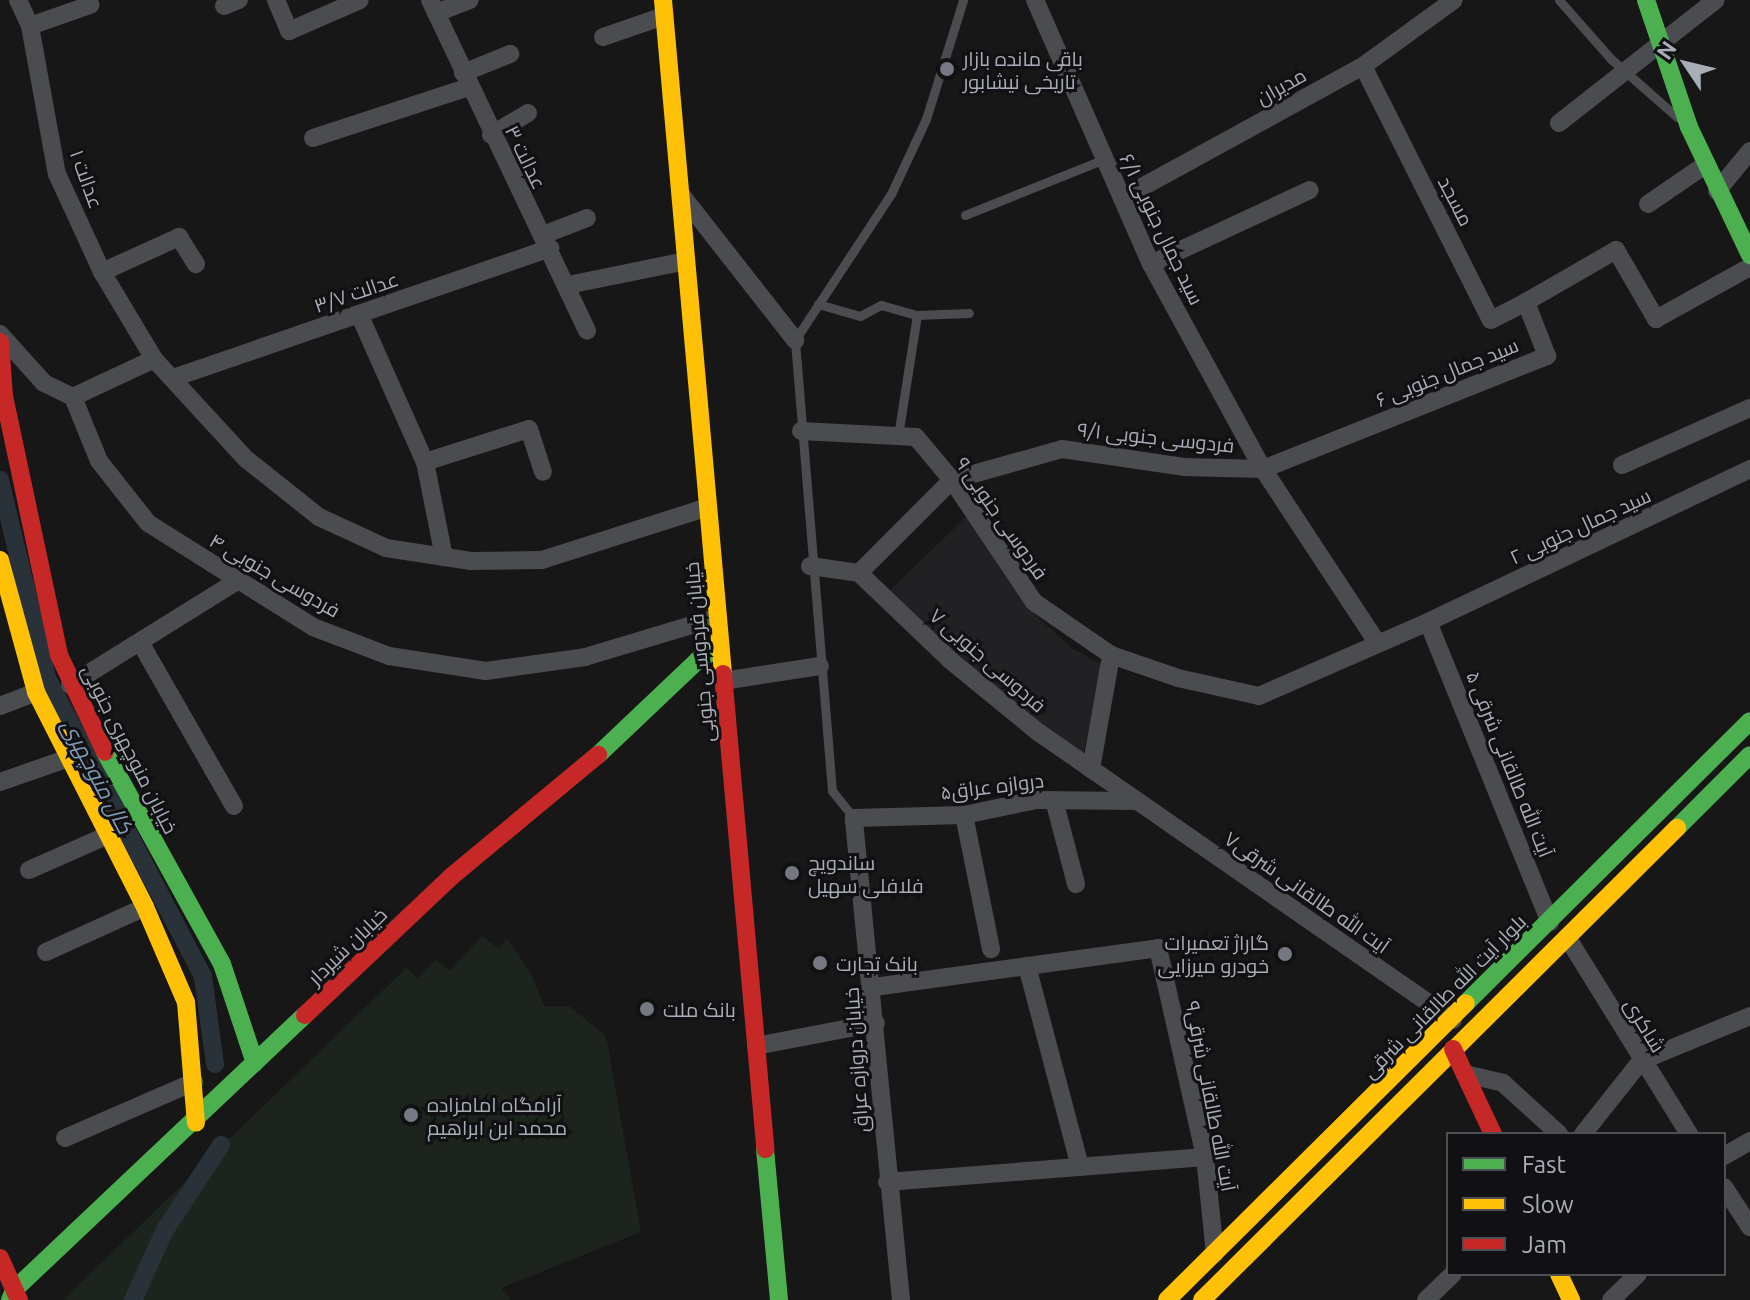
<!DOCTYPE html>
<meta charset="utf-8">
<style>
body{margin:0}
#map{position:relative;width:1750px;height:1300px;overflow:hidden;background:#171717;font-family:Ubuntu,Cairo,sans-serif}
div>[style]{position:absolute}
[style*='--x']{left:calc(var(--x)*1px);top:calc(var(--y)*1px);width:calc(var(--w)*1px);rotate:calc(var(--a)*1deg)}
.built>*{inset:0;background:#212123}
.green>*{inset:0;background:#1d241e}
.canal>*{height:18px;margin:-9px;padding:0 9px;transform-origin:9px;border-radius:9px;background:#2a3239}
.lane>*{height:9px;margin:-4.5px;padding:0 4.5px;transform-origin:4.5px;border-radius:4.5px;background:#4b4c50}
.street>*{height:18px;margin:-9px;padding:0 9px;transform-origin:9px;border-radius:9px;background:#4b4c50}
.fast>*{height:18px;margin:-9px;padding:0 9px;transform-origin:9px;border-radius:9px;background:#4caf50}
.slow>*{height:18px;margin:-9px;padding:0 9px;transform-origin:9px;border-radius:9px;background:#ffc107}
.jam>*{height:18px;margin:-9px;padding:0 9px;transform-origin:9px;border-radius:9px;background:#c62828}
.dots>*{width:22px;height:22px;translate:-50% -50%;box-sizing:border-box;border:4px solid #111113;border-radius:50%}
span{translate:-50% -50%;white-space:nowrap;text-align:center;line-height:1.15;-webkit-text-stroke:6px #111113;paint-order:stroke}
.poi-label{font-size:20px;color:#a8adb8}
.left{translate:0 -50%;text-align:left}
.right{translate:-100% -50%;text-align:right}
.street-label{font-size:20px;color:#a8adb8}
.water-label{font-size:22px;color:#7f9bb3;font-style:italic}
.legend{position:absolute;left:1446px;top:1132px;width:280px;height:144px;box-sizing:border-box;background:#111113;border:2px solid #4d4f55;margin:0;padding:10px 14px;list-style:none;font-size:24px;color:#a8adb8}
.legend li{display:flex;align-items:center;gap:16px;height:40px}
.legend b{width:40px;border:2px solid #4d4f55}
.north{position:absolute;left:1646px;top:24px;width:80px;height:80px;-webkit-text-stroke:6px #111113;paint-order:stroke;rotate:305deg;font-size:22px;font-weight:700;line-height:32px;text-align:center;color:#a8adb8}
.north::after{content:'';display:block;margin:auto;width:28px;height:36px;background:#a8adb8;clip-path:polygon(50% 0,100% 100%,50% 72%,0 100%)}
</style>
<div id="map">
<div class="built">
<div style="clip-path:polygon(967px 516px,1035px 615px,1073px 649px,1101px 664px,1083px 757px,1015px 706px,887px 593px)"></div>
</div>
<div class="green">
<div style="clip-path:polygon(482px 936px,499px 949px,507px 938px,532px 975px,544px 1006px,569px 1006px,606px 1036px,641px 1232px,501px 1288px,511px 1300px,63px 1300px,406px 968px,418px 978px,436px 960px,450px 971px)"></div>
</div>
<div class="canal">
<div style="--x:0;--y:480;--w:204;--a:76.6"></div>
<div style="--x:47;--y:678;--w:337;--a:62.4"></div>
<div style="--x:203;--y:977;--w:88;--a:82.1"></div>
<div style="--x:133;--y:1300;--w:77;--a:-65.4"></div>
<div style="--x:165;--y:1230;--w:102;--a:-56.6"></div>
</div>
<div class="lane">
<div style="--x:1559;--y:0;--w:79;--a:48.6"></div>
<div style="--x:1611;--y:59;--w:88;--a:41.3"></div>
<div style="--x:965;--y:215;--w:150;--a:-21.9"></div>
<div style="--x:818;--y:304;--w:44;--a:15.9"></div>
<div style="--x:860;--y:316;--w:24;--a:-28"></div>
<div style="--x:881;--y:305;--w:37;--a:16"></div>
<div style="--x:917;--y:315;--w:52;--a:-2.2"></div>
<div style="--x:898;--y:436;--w:122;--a:-81.1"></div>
<div style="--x:854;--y:818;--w:35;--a:-129"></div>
<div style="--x:832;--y:791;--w:453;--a:-94.7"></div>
<div style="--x:795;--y:340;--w:175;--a:-56.7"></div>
<div style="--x:891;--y:194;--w:83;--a:-65"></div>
<div style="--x:926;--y:119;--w:125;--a:-72.7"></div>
</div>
<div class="street">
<div style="--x:18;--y:0;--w:29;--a:65"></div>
<div style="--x:30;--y:26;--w:150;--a:79.7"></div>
<div style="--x:57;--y:174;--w:108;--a:65.3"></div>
<div style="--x:102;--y:272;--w:101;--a:59.1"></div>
<div style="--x:154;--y:359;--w:136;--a:47.4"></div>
<div style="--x:246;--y:459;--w:93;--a:38.5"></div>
<div style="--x:319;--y:517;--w:74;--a:24.8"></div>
<div style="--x:386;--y:548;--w:86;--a:8.7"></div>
<div style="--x:471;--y:561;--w:71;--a:-0.8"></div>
<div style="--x:542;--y:560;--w:174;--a:-17.7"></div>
<div style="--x:276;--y:0;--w:34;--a:67"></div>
<div style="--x:289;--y:31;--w:77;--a:-23.6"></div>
<div style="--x:430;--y:0;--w:366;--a:64.6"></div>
<div style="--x:1035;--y:0;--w:288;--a:66.3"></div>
<div style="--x:1151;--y:264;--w:234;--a:61.4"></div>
<div style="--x:1263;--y:469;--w:209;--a:56.7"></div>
<div style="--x:224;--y:6;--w:16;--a:-22"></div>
<div style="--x:436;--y:13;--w:36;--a:-21"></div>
<div style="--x:30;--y:26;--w:64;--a:-19.3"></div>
<div style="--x:603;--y:37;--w:65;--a:-19"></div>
<div style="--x:1363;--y:66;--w:284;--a:63.3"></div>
<div style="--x:1491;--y:320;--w:39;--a:-27"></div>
<div style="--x:463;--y:73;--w:51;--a:-22"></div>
<div style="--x:1559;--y:123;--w:199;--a:-38.1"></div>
<div style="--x:491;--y:135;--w:43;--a:-30.7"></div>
<div style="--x:313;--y:138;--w:164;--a:-18.1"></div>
<div style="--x:1717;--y:191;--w:52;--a:-50.5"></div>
<div style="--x:683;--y:197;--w:182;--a:51.9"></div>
<div style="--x:1122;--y:198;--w:275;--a:-28.7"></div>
<div style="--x:1363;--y:66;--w:112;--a:-36"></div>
<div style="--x:1648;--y:204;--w:69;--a:-34.4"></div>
<div style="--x:543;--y:235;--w:47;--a:-21.1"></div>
<div style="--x:1151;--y:264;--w:175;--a:-25"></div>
<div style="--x:102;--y:272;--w:85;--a:-24.4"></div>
<div style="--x:179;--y:237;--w:32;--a:58"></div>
<div style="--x:568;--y:285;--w:120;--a:-11.5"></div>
<div style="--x:359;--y:314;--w:162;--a:66"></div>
<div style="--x:425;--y:462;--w:97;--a:78.7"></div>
<div style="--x:0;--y:334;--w:66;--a:48.1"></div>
<div style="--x:44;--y:383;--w:32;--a:26"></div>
<div style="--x:73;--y:397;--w:69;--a:67.9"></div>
<div style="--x:99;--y:461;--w:79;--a:51.7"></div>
<div style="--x:148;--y:523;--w:195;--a:32.2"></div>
<div style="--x:313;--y:627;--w:81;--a:20.9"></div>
<div style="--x:389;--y:656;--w:98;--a:8.8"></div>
<div style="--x:486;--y:671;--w:100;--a:-8"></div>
<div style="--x:585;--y:657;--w:139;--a:-16.7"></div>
<div style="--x:176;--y:377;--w:396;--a:-19"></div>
<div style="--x:73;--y:397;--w:89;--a:-25.1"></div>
<div style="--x:801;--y:431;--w:115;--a:3"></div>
<div style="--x:916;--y:437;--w:56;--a:50.1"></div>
<div style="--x:952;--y:480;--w:147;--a:56.1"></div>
<div style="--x:1034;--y:602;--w:93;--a:34.5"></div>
<div style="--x:1111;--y:655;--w:71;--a:18.9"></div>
<div style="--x:1178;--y:678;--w:83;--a:12.5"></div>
<div style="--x:1259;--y:696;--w:184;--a:-23.6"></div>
<div style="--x:1428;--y:622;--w:357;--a:-25.4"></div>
<div style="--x:425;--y:462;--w:109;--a:-17.6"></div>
<div style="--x:529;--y:429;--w:45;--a:72"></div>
<div style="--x:1622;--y:465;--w:140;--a:-24"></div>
<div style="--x:810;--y:566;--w:49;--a:8.1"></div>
<div style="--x:859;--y:573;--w:126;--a:43.7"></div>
<div style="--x:950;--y:660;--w:114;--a:39.3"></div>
<div style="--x:1038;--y:732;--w:505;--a:34.76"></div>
<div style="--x:859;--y:573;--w:132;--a:-45"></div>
<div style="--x:952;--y:480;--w:114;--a:-15.7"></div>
<div style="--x:1062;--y:449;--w:123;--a:8.4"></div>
<div style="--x:1184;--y:467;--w:79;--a:1.5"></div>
<div style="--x:1263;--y:469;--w:306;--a:-21.7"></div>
<div style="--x:1547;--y:356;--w:58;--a:-111.3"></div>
<div style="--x:1526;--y:302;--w:104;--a:-30"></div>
<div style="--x:1616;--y:250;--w:80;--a:59.9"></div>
<div style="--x:1656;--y:319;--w:107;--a:-29"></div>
<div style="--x:1428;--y:622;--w:324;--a:67.9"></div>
<div style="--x:140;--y:642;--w:189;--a:60.2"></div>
<div style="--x:723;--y:681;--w:98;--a:-8.8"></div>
<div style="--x:70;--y:685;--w:197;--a:-31.9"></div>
<div style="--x:0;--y:706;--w:39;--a:-21"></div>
<div style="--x:1091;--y:769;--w:116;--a:-80"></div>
<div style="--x:0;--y:782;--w:70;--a:-19.2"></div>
<div style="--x:1054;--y:800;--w:87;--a:75.3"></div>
<div style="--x:964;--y:815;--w:137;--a:78.6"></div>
<div style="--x:29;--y:870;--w:84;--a:-23.8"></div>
<div style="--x:1567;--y:937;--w:232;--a:58.2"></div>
<div style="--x:46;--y:952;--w:109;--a:-24.4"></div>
<div style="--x:1027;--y:966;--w:208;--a:75.2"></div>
<div style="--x:874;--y:987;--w:287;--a:-7.8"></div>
<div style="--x:1158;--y:948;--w:214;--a:77.3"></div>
<div style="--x:1205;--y:1157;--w:97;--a:84.1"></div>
<div style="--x:756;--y:1046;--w:122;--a:-10.9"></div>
<div style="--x:1465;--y:1074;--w:39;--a:13"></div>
<div style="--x:1503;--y:1083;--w:76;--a:42.3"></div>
<div style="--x:1583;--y:1134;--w:93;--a:-51.5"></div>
<div style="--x:1641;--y:1061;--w:118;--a:-22.4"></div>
<div style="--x:65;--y:1138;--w:141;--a:-23.5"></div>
<div style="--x:1724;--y:1156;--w:30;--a:-30"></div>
<div style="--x:887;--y:1182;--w:319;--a:-4.5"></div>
<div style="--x:1724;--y:1187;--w:48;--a:57"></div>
<div style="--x:901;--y:1300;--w:484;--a:-95.6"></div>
<div style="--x:854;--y:818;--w:110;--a:-1.6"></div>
<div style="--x:964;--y:815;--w:74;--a:-11.8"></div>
<div style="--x:1036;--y:800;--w:100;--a:0.6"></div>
<div style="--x:1426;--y:1300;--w:37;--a:-44"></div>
<div style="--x:1611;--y:1300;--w:37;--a:-44"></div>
</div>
<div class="fast">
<div style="--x:1646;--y:0;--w:134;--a:71.3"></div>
<div style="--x:1689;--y:127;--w:142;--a:64.5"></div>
<div style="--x:105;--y:752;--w:242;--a:61.1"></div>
<div style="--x:222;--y:964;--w:104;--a:71.6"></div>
<div style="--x:598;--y:755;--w:138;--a:-43.5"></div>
<div style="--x:698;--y:660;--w:26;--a:-31"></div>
<div style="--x:1677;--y:828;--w:103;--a:-45"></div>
<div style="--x:1466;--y:1003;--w:400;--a:-44.8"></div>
<div style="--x:765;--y:1149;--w:152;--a:84.7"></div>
<div style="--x:10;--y:1300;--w:11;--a:-68"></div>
<div style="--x:14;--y:1290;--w:400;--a:-43.4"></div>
</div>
<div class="slow">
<div style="--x:663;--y:0;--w:677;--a:84.91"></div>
<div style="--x:0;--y:560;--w:137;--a:74.7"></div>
<div style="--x:36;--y:692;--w:241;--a:63.1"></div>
<div style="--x:145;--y:907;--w:103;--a:66.7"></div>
<div style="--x:186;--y:1002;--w:121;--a:85.3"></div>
<div style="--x:1559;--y:1274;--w:29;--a:65"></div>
<div style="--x:1167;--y:1300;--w:421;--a:-44.8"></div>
<div style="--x:1202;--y:1300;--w:670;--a:-44.82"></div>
</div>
<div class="jam">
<div style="--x:0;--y:342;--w:54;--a:85.8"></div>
<div style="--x:4;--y:396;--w:265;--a:78"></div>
<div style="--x:59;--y:655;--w:107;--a:64.6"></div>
<div style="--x:723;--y:674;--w:477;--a:84.9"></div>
<div style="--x:305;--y:1015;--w:202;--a:-43.4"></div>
<div style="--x:452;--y:876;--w:190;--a:-39.7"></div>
<div style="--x:1453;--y:1049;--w:94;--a:64.8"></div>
<div style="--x:0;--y:1258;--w:46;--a:65.7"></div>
</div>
<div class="dots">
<div style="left:947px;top:69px;background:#757880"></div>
<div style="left:792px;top:873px;background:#757880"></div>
<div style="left:1285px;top:954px;background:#757880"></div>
<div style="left:820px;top:963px;background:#757880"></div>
<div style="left:647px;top:1009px;background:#757880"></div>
<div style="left:411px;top:1115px;background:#757880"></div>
</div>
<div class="poi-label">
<span class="left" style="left:963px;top:70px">باقی مانده بازار<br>تاریخی نیشابور</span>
<span class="left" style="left:808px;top:874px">ساندویچ<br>فلافلی سهیل</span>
<span class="right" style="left:1269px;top:954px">گاراژ تعمیرات<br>خودرو میرزایی</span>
<span class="left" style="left:836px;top:963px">بانک تجارت</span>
<span class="left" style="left:663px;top:1009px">بانک ملت</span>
<span class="left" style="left:427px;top:1116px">آرامگاه امامزاده<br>محمد ابن ابراهیم</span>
</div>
<div class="street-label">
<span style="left:1281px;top:86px;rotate:-29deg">مدیران</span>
<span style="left:526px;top:157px;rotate:64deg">عدالت ۳</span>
<span style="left:87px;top:179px;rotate:70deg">عدالت ۱</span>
<span style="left:1456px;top:201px;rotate:63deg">مسجد</span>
<span style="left:1162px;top:229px;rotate:64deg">سید جمال جنوبی ۶/۱</span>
<span style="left:356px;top:292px;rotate:-19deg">عدالت ۳/۷</span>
<span style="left:1447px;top:372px;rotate:-22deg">سید جمال جنوبی ۶</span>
<span style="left:1156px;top:437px;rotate:6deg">فردوسی جنوبی ۹/۱</span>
<span style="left:1002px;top:518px;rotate:55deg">فردوسی جنوبی ۹</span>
<span style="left:1580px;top:526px;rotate:-25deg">سید جمال جنوبی ۲</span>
<span style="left:275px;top:575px;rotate:30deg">فردوسی جنوبی ۴</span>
<span style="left:699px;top:652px;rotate:-95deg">خیابان فردوسی جنوبی</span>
<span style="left:988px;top:660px;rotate:41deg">فردوسی جنوبی ۷</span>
<span style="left:130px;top:749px;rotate:63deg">خیابان منوچهری جنوبی</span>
<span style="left:1510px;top:764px;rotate:68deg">آیت الله طالقانی شرقی ۵</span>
<span style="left:992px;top:786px;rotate:-7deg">دروازه عراق۵</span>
<span style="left:1307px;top:892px;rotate:35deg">آیت الله طالقانی شرقی۷</span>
<span style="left:347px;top:946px;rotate:-44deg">خیابان شیردار</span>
<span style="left:1444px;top:996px;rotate:-45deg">بلوار آیت الله طالقانی شرقی</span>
<span style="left:1645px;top:1025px;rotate:59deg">شاکری</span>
<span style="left:856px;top:1060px;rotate:-94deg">خیابان دروازه عراق</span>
<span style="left:1211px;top:1096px;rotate:79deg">آیت الله طالقانی شرقی۹</span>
</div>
<div class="water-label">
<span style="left:98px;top:776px;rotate:62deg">کال منوچهری</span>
</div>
<ul class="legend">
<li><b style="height:10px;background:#4caf50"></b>Fast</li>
<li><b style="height:10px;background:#ffc107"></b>Slow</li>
<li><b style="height:10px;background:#c62828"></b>Jam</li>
</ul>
<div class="north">N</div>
</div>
